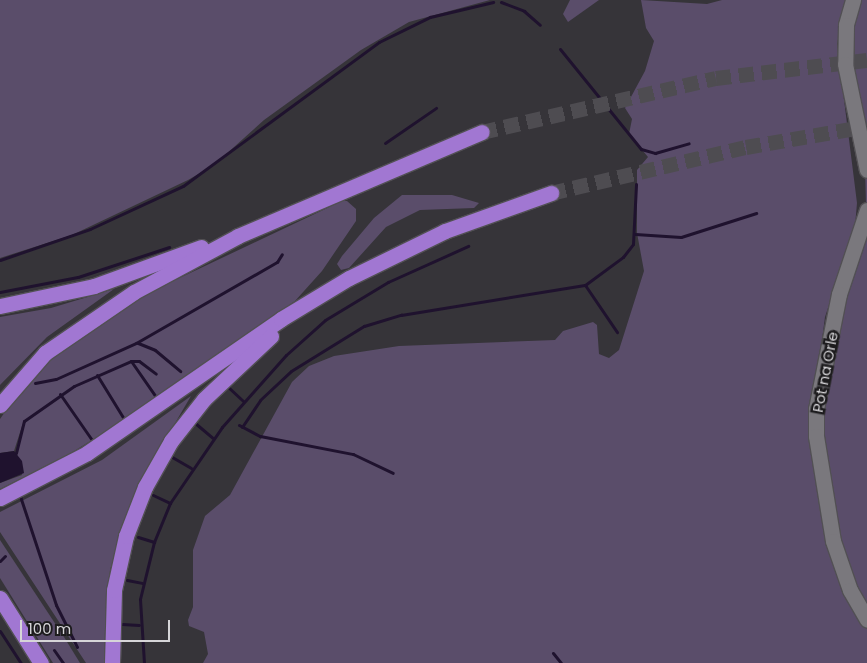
<!DOCTYPE html>
<style>
body{margin:0}
#map{position:relative;width:867px;height:663px;overflow:hidden;background:#363439;font-family:Poppins,sans-serif}
div>[style]{position:absolute}
[style*='--x']{left:calc(var(--x)*1px);top:calc(var(--y)*1px);width:calc(var(--w)*1px);rotate:calc(var(--a)*1deg)}
.green>*{inset:0;background:#5a4d6a}
.water>*{inset:0;background:#1f122e}
.stream>*{height:3px;margin:-1.5px;padding:0 1.5px;transform-origin:1.5px;border-radius:1.5px;background:#1f122e}
.highway-tunnel>*{height:15px;margin-top:-7.5px;transform-origin:0;background:repeating-linear-gradient(90deg,#4e4c51 0 15px,transparent 0 23px)}
.roads{filter:drop-shadow(1px 0 #525054) drop-shadow(-1px 0 #525054) drop-shadow(0 1px #525054) drop-shadow(0 -1px #525054)}
.minor>*{height:15px;margin:-7.5px;padding:0 7.5px;transform-origin:7.5px;border-radius:7.5px;background:#7a787d}
.highway>*{height:15px;margin:-7.5px;padding:0 7.5px;transform-origin:7.5px;border-radius:7.5px;background:#a177d2}
span{translate:-50% -50%;white-space:nowrap;text-align:center;line-height:1.15;-webkit-text-stroke:5px #1d1c1e;paint-order:stroke}
.street-label{font-size:15px;color:#d6d5d8}
.scale{position:absolute;left:20px;top:620px;width:150px;height:22px;box-sizing:border-box;border:2px solid #d6d5d8;border-top:0;padding-left:6px;font-size:15px;line-height:18px;white-space:nowrap;color:#d6d5d8;-webkit-text-stroke:4px #1d1c1e;paint-order:stroke}
</style>
<div id="map">
<div class="green">
<div style="clip-path:polygon(0 0,490px 0,409px 22px,361px 50px,264px 120px,214px 165px,188px 180px,72px 235px,0 258px)"></div>
<div style="clip-path:polygon(570px 0,599px 0,568px 22px,563px 14px)"></div>
<div style="clip-path:polygon(641px 0,707px 4px,722px 0,867px 0,867px 611px,847px 570px,826px 473px,822px 424px,845px 304px,842px 302px,866px 205px,865px 167px,844px 10px,837px 44px,857px 203px,855px 226px,825px 317px,810px 431px,821px 504px,857px 615px,867px 629px,867px 663px,203px 663px,208px 654px,204px 632px,189px 626px,188px 620px,193px 607px,193px 550px,205px 516px,230px 495px,292px 382px,309px 366px,334px 356px,399px 346px,555px 340px,563px 331px,593px 322px,597px 325px,599px 354px,609px 358px,619px 350px,644px 271px,637px 233px,637px 170px,648px 157px,629px 134px,632px 119px,625px 108px,645px 71px,654px 41px,646px 28px)"></div>
<div style="clip-path:polygon(402px 195px,452px 195px,479px 203px,474px 208px,420px 210px,386px 227px,349px 268px,341px 270px,337px 264px,342px 256px,374px 218px)"></div>
<div style="clip-path:polygon(342px 201px,347px 201px,356px 209px,356px 221px,322px 271px,295px 301px,121px 422px,71px 453px,0 489px,0 483px,22px 475px,17px 454px,23px 423px,14px 451px,0 453px,0 419px,17px 395px,60px 350px,150px 292px)"></div>
<div style="clip-path:polygon(114px 289px,47px 337px,0 385px,0 317px,51px 308px)"></div>
<div style="clip-path:polygon(191px 396px,138px 486px,110px 570px,104px 663px,86px 663px,0 532px,0 512px,102px 460px)"></div>
<div style="clip-path:polygon(0 540px,64px 637px,80px 663px,53px 663px,0 578px)"></div>
</div>
<div class="water">
<div style="clip-path:polygon(14px 451px,22px 461px,24px 473px,0 483px,0 453px)"></div>
</div>
<div class="stream">
<div style="--x:501;--y:2;--w:25;--a:21"></div>
<div style="--x:524;--y:11;--w:21;--a:41"></div>
<div style="--x:560;--y:49;--w:129;--a:51"></div>
<div style="--x:641;--y:149;--w:15;--a:16"></div>
<div style="--x:655;--y:153;--w:35;--a:-16"></div>
<div style="--x:385;--y:143;--w:62;--a:-34.5"></div>
<div style="--x:635;--y:234;--w:46;--a:3.7"></div>
<div style="--x:681;--y:237;--w:79;--a:-17.7"></div>
<div style="--x:0;--y:260;--w:95;--a:-19"></div>
<div style="--x:90;--y:229;--w:102;--a:-24.8"></div>
<div style="--x:183;--y:186;--w:243;--a:-36.3"></div>
<div style="--x:379;--y:42;--w:57;--a:-26.1"></div>
<div style="--x:430;--y:17;--w:65;--a:-13.4"></div>
<div style="--x:585;--y:285;--w:57;--a:55.8"></div>
<div style="--x:0;--y:292;--w:79;--a:-10.9"></div>
<div style="--x:78;--y:277;--w:96;--a:-18.2"></div>
<div style="--x:138;--y:343;--w:18;--a:22"></div>
<div style="--x:155;--y:350;--w:33;--a:40"></div>
<div style="--x:131;--y:361;--w:44;--a:55.2"></div>
<div style="--x:97;--y:375;--w:52;--a:58.5"></div>
<div style="--x:35;--y:383;--w:21;--a:-11"></div>
<div style="--x:56;--y:379;--w:88;--a:-24.2"></div>
<div style="--x:136;--y:343;--w:163;--a:-29.9"></div>
<div style="--x:277;--y:262;--w:9;--a:-58"></div>
<div style="--x:227;--y:386;--w:22;--a:43"></div>
<div style="--x:60;--y:394;--w:56;--a:55.2"></div>
<div style="--x:195;--y:423;--w:23;--a:40"></div>
<div style="--x:239;--y:425;--w:24;--a:28"></div>
<div style="--x:260;--y:436;--w:95;--a:11"></div>
<div style="--x:353;--y:454;--w:44;--a:25.4"></div>
<div style="--x:242;--y:427;--w:32;--a:-56"></div>
<div style="--x:260;--y:400;--w:42;--a:-43.1"></div>
<div style="--x:291;--y:371;--w:86;--a:-31.7"></div>
<div style="--x:364;--y:326;--w:39;--a:-17"></div>
<div style="--x:401;--y:315;--w:186;--a:-9.3"></div>
<div style="--x:585;--y:285;--w:47;--a:-36.4"></div>
<div style="--x:623;--y:257;--w:16;--a:-52"></div>
<div style="--x:633;--y:244;--w:60;--a:-87.1"></div>
<div style="--x:16;--y:453;--w:33;--a:-76"></div>
<div style="--x:24;--y:421;--w:61;--a:-35"></div>
<div style="--x:74;--y:386;--w:62;--a:-23.7"></div>
<div style="--x:131;--y:361;--w:8;--a:0"></div>
<div style="--x:139;--y:361;--w:21;--a:37"></div>
<div style="--x:172;--y:457;--w:22;--a:30"></div>
<div style="--x:19;--y:493;--w:118;--a:71.7"></div>
<div style="--x:56;--y:605;--w:47;--a:63.4"></div>
<div style="--x:153;--y:495;--w:19;--a:25"></div>
<div style="--x:138;--y:537;--w:17;--a:17"></div>
<div style="--x:0;--y:561;--w:7;--a:-45"></div>
<div style="--x:127;--y:580;--w:15;--a:11"></div>
<div style="--x:122;--y:624;--w:17;--a:3"></div>
<div style="--x:0;--y:631;--w:38;--a:57"></div>
<div style="--x:54;--y:650;--w:16;--a:55"></div>
<div style="--x:553;--y:653;--w:13;--a:51"></div>
<div style="--x:144;--y:663;--w:64;--a:-93.6"></div>
<div style="--x:140;--y:599;--w:59;--a:-76.2"></div>
<div style="--x:154;--y:542;--w:42;--a:-67.7"></div>
<div style="--x:170;--y:503;--w:92;--a:-55.6"></div>
<div style="--x:222;--y:427;--w:96;--a:-48.4"></div>
<div style="--x:286;--y:355;--w:52;--a:-41.9"></div>
<div style="--x:325;--y:320;--w:74;--a:-31.1"></div>
<div style="--x:388;--y:282;--w:88;--a:-24.2"></div>
</div>
<div class="highway-tunnel">
<div style="--x:482;--y:132;--w:240;--a:-13"></div>
<div style="--x:716;--y:78;--w:152;--a:-6.8"></div>
<div style="--x:551;--y:193;--w:200;--a:-13.3"></div>
<div style="--x:746;--y:147;--w:123;--a:-9.8"></div>
</div>
<div class="roads">
<div class="minor">
<div style="--x:853;--y:0;--w:26;--a:106"></div>
<div style="--x:846;--y:25;--w:39;--a:91"></div>
<div style="--x:845;--y:64;--w:108;--a:78.3"></div>
<div style="--x:867;--y:210;--w:89;--a:108.4"></div>
<div style="--x:839;--y:294;--w:117;--a:101.3"></div>
<div style="--x:816;--y:409;--w:27;--a:90"></div>
<div style="--x:816;--y:436;--w:106;--a:80.8"></div>
<div style="--x:833;--y:541;--w:52;--a:70.9"></div>
<div style="--x:850;--y:590;--w:34;--a:60"></div>
</div>
<div class="highway">
<div style="--x:0;--y:306;--w:96;--a:-12"></div>
<div style="--x:94;--y:286;--w:114;--a:-20"></div>
<div style="--x:0;--y:405;--w:69;--a:-49.1"></div>
<div style="--x:45;--y:353;--w:108;--a:-34.4"></div>
<div style="--x:134;--y:292;--w:118;--a:-28.3"></div>
<div style="--x:238;--y:236;--w:265;--a:-23.1"></div>
<div style="--x:0;--y:498;--w:98;--a:-27.3"></div>
<div style="--x:87;--y:453;--w:236;--a:-34.6"></div>
<div style="--x:281;--y:319;--w:79;--a:-31.1"></div>
<div style="--x:349;--y:278;--w:107;--a:-26.1"></div>
<div style="--x:445;--y:231;--w:113;--a:-19.7"></div>
<div style="--x:0;--y:598;--w:77;--a:57.8"></div>
<div style="--x:112;--y:663;--w:73;--a:-88.4"></div>
<div style="--x:114;--y:590;--w:55;--a:-77.5"></div>
<div style="--x:126;--y:536;--w:53;--a:-68.8"></div>
<div style="--x:145;--y:487;--w:53;--a:-60.5"></div>
<div style="--x:171;--y:441;--w:53;--a:-51.8"></div>
<div style="--x:204;--y:399;--w:92;--a:-43.2"></div>
</div>
</div>
<div class="street-label">
<span style="left:825px;top:372px;rotate:-79deg">Pot na Orle</span>
</div>
<div class="scale">100 m</div>
</div>
